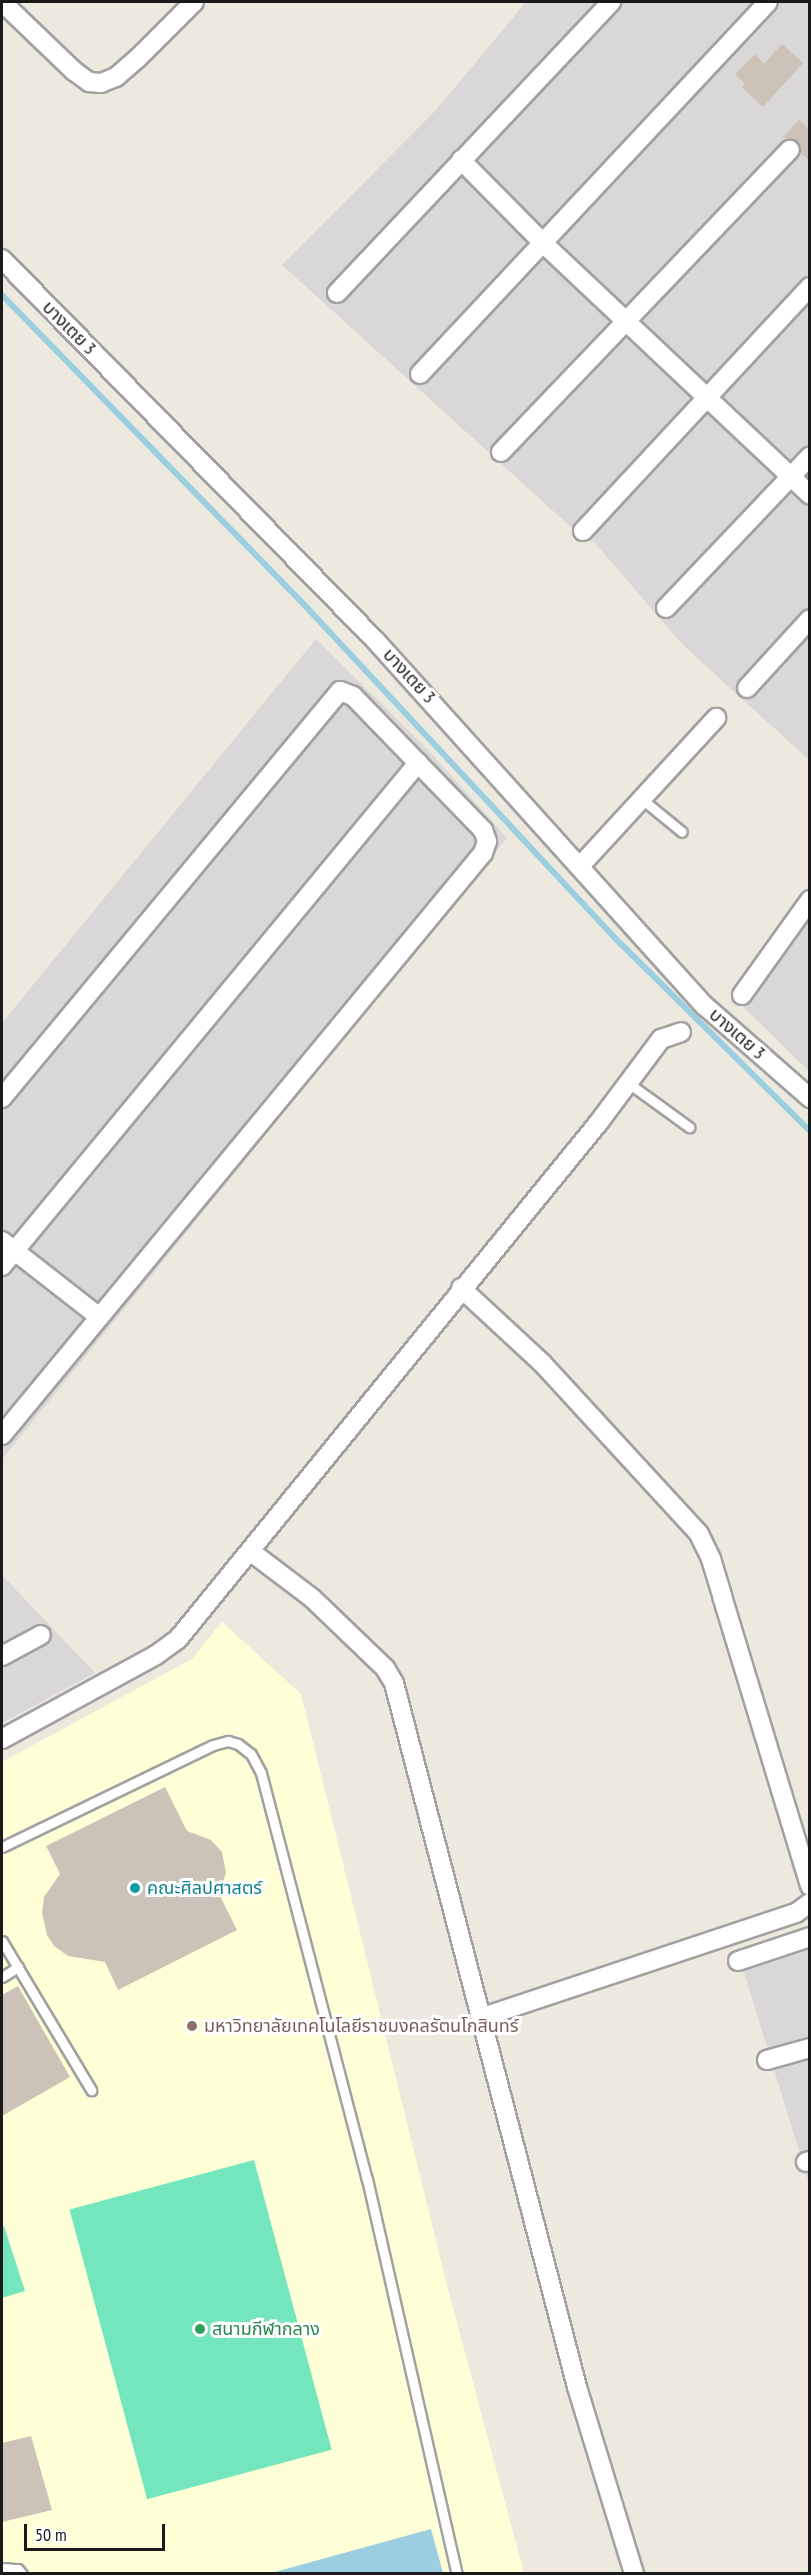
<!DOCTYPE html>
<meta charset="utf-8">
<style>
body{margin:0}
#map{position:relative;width:811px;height:2575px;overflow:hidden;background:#eee9de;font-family:"PT Sans Narrow","Noto Sans Thai",sans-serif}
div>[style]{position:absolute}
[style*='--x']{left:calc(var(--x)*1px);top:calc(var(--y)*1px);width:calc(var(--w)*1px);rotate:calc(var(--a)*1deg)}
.residential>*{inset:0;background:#d9d7d7}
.education>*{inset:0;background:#feffd6}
.pitch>*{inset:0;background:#73e6bd;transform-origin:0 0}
.water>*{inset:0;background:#9acee0}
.stream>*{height:6px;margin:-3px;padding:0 3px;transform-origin:3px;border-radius:3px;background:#9acee0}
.building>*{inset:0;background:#cdc2b7}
.roads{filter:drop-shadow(2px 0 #a1a1a1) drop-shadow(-2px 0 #a1a1a1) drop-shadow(0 2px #a1a1a1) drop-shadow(0 -2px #a1a1a1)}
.lane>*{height:9px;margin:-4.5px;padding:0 4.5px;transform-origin:4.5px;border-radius:4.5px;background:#fff}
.street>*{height:18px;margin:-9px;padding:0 9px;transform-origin:9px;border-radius:9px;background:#fff}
.dots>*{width:16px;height:16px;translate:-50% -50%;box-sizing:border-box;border:3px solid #fff;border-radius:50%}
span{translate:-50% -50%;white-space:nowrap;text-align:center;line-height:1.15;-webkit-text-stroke:6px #fff;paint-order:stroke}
.street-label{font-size:18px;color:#1a1a1a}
.culture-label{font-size:18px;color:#0d838f}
.left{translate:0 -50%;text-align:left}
.education-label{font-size:18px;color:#785e54}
.leisure-label{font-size:18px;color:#27864d}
.frame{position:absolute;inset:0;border:3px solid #1a1a1a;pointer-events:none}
.scale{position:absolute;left:24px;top:2524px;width:141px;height:27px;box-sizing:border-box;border:3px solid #1a1a1a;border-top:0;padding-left:8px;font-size:18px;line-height:21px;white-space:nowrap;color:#1a1a1a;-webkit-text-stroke:4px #fff;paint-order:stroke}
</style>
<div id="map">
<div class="residential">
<div style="clip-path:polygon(526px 2px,809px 2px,809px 760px,682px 644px,594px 542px,573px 529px,282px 265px,436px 110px)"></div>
<div style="clip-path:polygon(316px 639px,431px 753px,507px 838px,2px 1459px,2px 1023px)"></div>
<div style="clip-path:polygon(809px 887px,809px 1071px,731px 995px)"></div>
<div style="clip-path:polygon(2px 1575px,95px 1673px,2px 1723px)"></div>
<div style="clip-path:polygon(809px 1927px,809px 2183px,738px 1953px)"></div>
</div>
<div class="education">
<div style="clip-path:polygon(222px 1622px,301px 1694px,448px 2289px,524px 2573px,2px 2574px,2px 1762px,192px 1659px)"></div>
</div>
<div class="pitch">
<div style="left:254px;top:2160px;width:300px;height:191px;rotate:75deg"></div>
<div style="clip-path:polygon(2px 2226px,4px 2226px,25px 2291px,2px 2298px)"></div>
</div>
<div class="water">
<div style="clip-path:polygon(431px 2529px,443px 2573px,271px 2573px)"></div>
</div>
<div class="stream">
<div style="--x:2;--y:295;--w:441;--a:45.7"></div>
<div style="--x:310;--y:611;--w:456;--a:47"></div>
<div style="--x:621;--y:944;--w:266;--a:44.7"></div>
</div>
<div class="building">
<div style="clip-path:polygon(782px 44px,803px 63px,763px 107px,742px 87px,745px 84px,735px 74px,755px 54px,764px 64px)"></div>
<div style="clip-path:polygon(799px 120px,810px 130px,810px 162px,801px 153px,797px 142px,783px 137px)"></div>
<div style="clip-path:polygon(165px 1787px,187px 1831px,211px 1840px,222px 1852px,226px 1873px,219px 1894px,237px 1930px,118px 1990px,105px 1962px,68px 1956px,54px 1946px,47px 1935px,42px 1913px,44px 1897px,60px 1874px,46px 1846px)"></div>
<div style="clip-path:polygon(18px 1986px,70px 2077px,2px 2116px,2px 1995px)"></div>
<div style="clip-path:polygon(31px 2436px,52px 2510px,2px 2522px,2px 2443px)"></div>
</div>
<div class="roads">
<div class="lane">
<div style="--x:643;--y:800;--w:50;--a:39.4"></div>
<div style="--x:627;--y:1082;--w:77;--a:36"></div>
<div style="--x:2;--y:1847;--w:234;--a:-25.8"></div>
<div style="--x:213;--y:1745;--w:16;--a:-15"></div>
<div style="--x:228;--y:1741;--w:10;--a:17"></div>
<div style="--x:238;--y:1744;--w:16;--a:38"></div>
<div style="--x:251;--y:1754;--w:21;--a:62"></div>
<div style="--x:261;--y:1773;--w:420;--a:75.4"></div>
<div style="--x:367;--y:2179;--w:405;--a:77.2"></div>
<div style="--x:2;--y:1941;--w:174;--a:59.1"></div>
<div style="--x:2;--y:1977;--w:19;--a:-32"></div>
<div style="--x:2;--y:2568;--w:16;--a:4"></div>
<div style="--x:18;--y:2569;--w:6;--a:51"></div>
</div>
<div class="street">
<div style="--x:2;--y:2;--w:100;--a:43.8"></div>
<div style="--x:74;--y:71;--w:19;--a:36"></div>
<div style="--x:89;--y:82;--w:12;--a:5"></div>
<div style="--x:101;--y:83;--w:16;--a:-22"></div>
<div style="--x:116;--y:77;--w:29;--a:-41"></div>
<div style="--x:138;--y:58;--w:79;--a:-45"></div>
<div style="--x:461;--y:160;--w:117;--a:45.3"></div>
<div style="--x:543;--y:243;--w:367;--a:43.3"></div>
<div style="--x:2;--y:259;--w:533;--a:45.61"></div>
<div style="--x:375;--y:640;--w:493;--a:48"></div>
<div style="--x:705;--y:1006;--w:140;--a:41.2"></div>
<div style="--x:337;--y:293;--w:400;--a:-46.7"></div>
<div style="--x:420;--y:374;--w:509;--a:-46.91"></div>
<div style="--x:501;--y:452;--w:418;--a:-46.3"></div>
<div style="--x:583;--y:531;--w:333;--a:-47.1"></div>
<div style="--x:666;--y:608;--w:209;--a:-46.5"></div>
<div style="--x:747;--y:688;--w:93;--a:-47.6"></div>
<div style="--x:581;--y:865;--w:200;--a:-47.4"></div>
<div style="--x:742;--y:995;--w:117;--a:-54.4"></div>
<div style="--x:2;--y:1098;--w:529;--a:-50.29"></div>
<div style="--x:340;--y:691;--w:14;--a:21"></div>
<div style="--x:353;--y:696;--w:187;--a:45.9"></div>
<div style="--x:483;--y:830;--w:12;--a:70"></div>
<div style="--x:487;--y:841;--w:13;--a:108"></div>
<div style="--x:483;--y:853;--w:755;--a:129.57"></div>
<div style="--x:2;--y:1241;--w:122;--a:38"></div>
<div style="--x:2;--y:1266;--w:653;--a:-50.41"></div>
<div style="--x:461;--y:1288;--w:110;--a:42.8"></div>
<div style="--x:542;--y:1363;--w:232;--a:47.4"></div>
<div style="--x:699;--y:1534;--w:28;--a:64"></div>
<div style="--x:711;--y:1559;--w:39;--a:73"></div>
<div style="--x:722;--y:1596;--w:303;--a:73.1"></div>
<div style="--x:250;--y:1551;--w:78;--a:37.2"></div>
<div style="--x:312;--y:1598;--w:101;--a:43.8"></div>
<div style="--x:385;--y:1668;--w:17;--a:59"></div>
<div style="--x:394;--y:1683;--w:727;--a:75.43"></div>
<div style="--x:577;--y:2387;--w:195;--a:73"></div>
<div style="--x:2;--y:1656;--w:44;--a:-28.3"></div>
<div style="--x:2;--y:1739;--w:175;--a:-28.6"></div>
<div style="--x:156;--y:1655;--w:27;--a:-36"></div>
<div style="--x:178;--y:1639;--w:667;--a:-50.84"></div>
<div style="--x:599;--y:1122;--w:104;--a:-53.2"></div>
<div style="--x:661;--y:1039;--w:21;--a:-19"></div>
<div style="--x:738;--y:1961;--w:76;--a:-18.4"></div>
<div style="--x:480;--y:2018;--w:333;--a:-18.4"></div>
<div style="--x:796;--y:1913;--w:17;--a:-36"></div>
<div style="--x:767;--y:2060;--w:45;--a:-15.6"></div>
<div style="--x:806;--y:2162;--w:4;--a:-14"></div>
</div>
</div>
<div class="dots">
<div style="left:135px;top:1888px;background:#0f9aa8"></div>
<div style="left:192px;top:2026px;background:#8d6e63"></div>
<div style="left:200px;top:2329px;background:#2e9e5b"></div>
</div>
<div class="street-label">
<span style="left:69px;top:328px;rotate:45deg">บางเตย 3</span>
<span style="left:409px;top:676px;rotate:47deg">บางเตย 3</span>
<span style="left:737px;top:1034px;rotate:41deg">บางเตย 3</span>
</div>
<div class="culture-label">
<span class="left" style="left:147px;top:1888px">คณะศิลปศาสตร์</span>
</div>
<div class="education-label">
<span class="left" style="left:204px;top:2026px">มหาวิทยาลัยเทคโนโลยีราชมงคลรัตนโกสินทร์</span>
</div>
<div class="leisure-label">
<span class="left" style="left:212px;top:2329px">สนามกีฬากลาง</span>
</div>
<div class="frame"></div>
<div class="scale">50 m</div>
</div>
